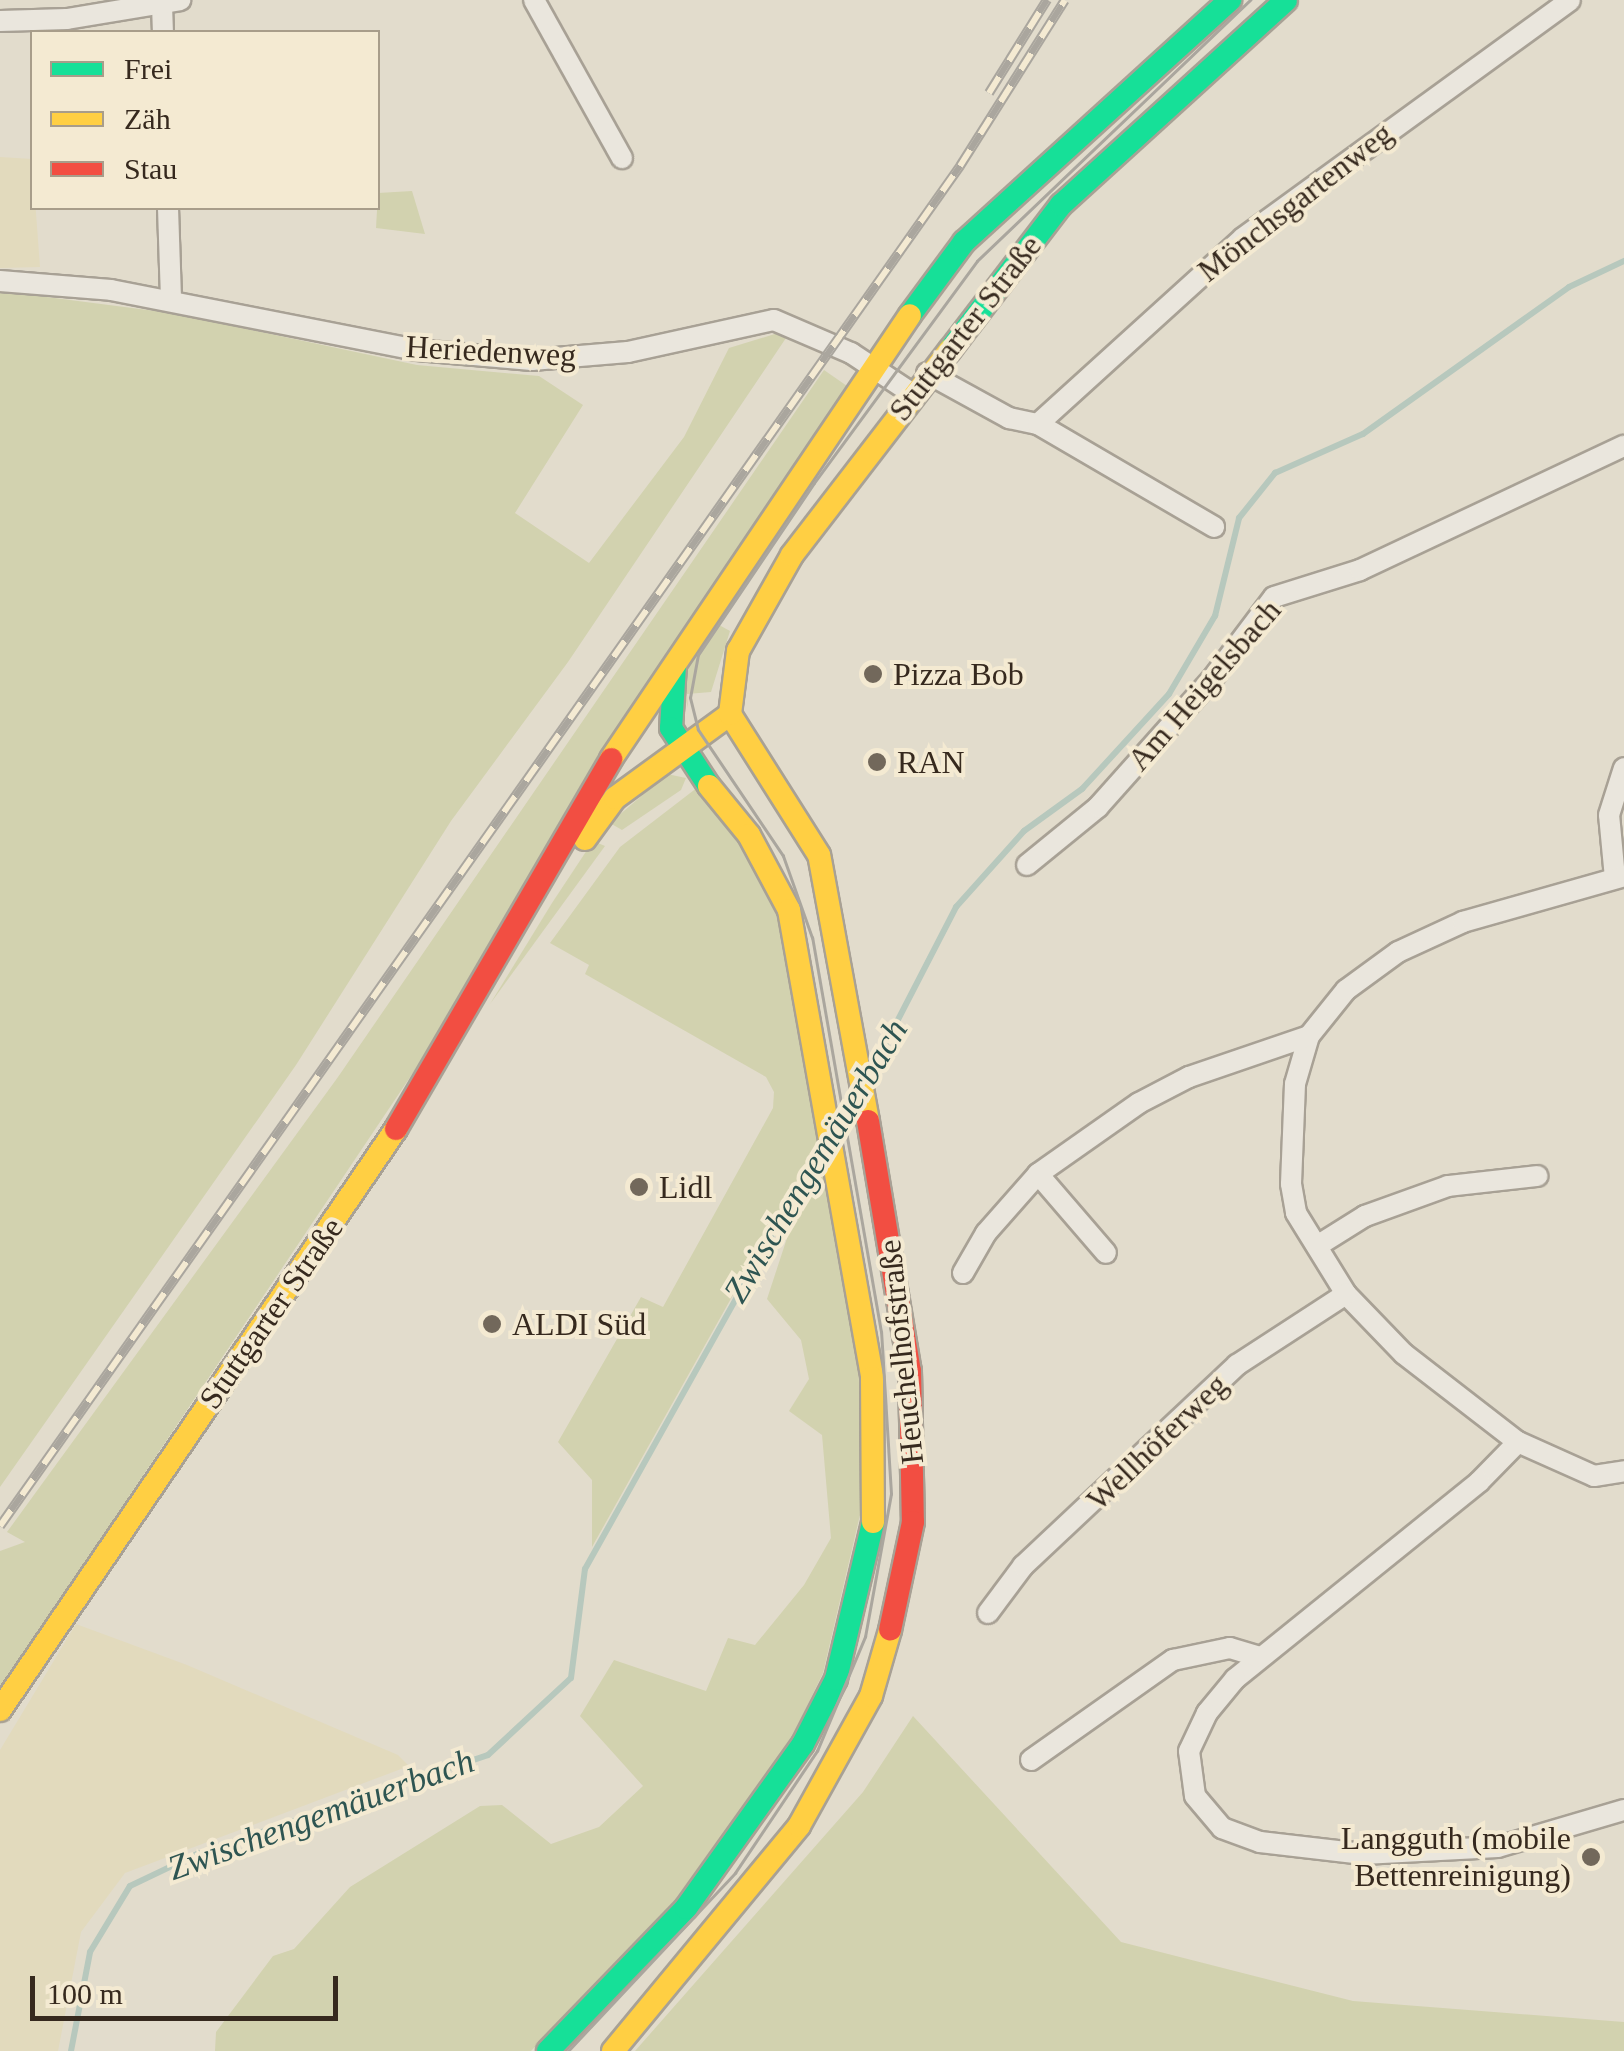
<!DOCTYPE html>
<meta charset="utf-8">
<style>
body{margin:0}
#map{position:relative;width:1624px;height:2051px;overflow:hidden;background:#e2dccc;font-family:Georgia,serif}
div>[style]{position:absolute}
[style*='--x']{left:calc(var(--x)*1px);top:calc(var(--y)*1px);width:calc(var(--w)*1px);rotate:calc(var(--a)*1deg)}
.farmland>*{inset:0;background:#e2dabd}
.green>*{inset:0;background:#d2d2af}
.stream>*{height:6px;margin:-3px;padding:0 3px;transform-origin:3px;border-radius:3px;background:#b7c8bd}
.roads{filter:drop-shadow(2px 0 #a8a195) drop-shadow(-2px 0 #a8a195) drop-shadow(0 2px #a8a195) drop-shadow(0 -2px #a8a195)}
.street>*{height:20px;margin:-10px;padding:0 10px;transform-origin:10px;border-radius:10px;background:#eae6dd}
.fast>*{height:22px;margin:-11px;padding:0 11px;transform-origin:11px;border-radius:11px;background:#16e098}
.slow>*{height:22px;margin:-11px;padding:0 11px;transform-origin:11px;border-radius:11px;background:#ffcf43}
.jam>*{height:22px;margin:-11px;padding:0 11px;transform-origin:11px;border-radius:11px;background:#f24e42}
.tram>*{height:2.5px;margin:-1.25px;padding:0 1.25px;transform-origin:1.25px;border-radius:1.25px;background:#aaa69e}
.rail>*{height:10px;margin-top:-5px;transform-origin:0;background:repeating-linear-gradient(90deg,#f4ead2 0 19px,#aaa69e 0 38px);box-sizing:border-box;border-block:2px solid #aaa69e}
.dots>*{width:28px;height:28px;translate:-50% -50%;box-sizing:border-box;border:5px solid #f4ead2;border-radius:50%}
span{translate:-50% -50%;white-space:nowrap;text-align:center;line-height:1.15;-webkit-text-stroke:8px #f4ead2;paint-order:stroke}
.street-label{font-size:32px;color:#36291e}
.poi-label{font-size:32px;color:#36291e}
.left{translate:0 -50%;text-align:left}
.right{translate:-100% -50%;text-align:right}
.water-label{font-size:35px;color:#2e5552;font-style:italic}
.legend{position:absolute;left:30px;top:30px;width:350px;height:180px;box-sizing:border-box;background:#f4ead2;border:2px solid #a89d8a;margin:0;padding:12px 18px;list-style:none;font-size:30px;color:#36291e}
.legend li{display:flex;align-items:center;gap:20px;height:50px}
.legend b{width:50px;border:2px solid #a89d8a}
.scale{position:absolute;left:30px;top:1976px;width:308px;height:45px;box-sizing:border-box;border:5px solid #36291e;border-top:0;padding-left:12px;font-size:30px;line-height:35px;white-space:nowrap;color:#36291e;-webkit-text-stroke:8px #f4ead2;paint-order:stroke}
</style>
<div id="map">
<div class="farmland">
<div style="clip-path:polygon(0 157px,32px 159px,40px 267px,0 268px)"></div>
<div style="clip-path:polygon(76px 1624px,187px 1665px,398px 1755px,409px 1766px,125px 1873px,81px 1932px,58px 2051px,0 2051px,0 1750px)"></div>
</div>
<div class="green">
<div style="clip-path:polygon(412px 191px,425px 234px,376px 228px,378px 193px)"></div>
<div style="clip-path:polygon(0 291px,171px 313px,417px 365px,539px 376px,583px 405px,515px 513px,589px 563px,684px 437px,729px 348px,778px 333px,786px 338px,568px 662px,451px 821px,296px 1065px,0 1487px)"></div>
<div style="clip-path:polygon(824px 370px,847px 386px,449px 1019px,0 1689px,0 1551px,25px 1542px,7px 1532px,338px 1077px)"></div>
<div style="clip-path:polygon(710px 620px,730px 631px,711px 692px,687px 694px,688px 708px,680px 677px)"></div>
<div style="clip-path:polygon(667px 774px,686px 778px,681px 790px,622px 830px,610px 823px)"></div>
<div style="clip-path:polygon(698px 787px,740px 838px,780px 914px,818px 1143px,592px 1547px,592px 1480px,558px 1442px,641px 1297px,663px 1307px,773px 1108px,774px 1092px,766px 1077px,585px 974px,589px 965px,550px 943px,620px 847px)"></div>
<div style="clip-path:polygon(593px 841px,605px 846px,490px 1004px,552px 903px)"></div>
<div style="clip-path:polygon(823px 1168px,858px 1353px,863px 1502px,823px 1673px,790px 1741px,673px 1903px,531px 2051px,215px 2051px,216px 2032px,273px 1956px,294px 1949px,350px 1887px,480px 1806px,502px 1805px,551px 1844px,599px 1827px,643px 1786px,580px 1716px,614px 1660px,706px 1691px,728px 1638px,755px 1645px,804px 1585px,831px 1538px,822px 1435px,789px 1411px,809px 1379px,801px 1340px,767px 1299px,788px 1235px)"></div>
<div style="clip-path:polygon(913px 1716px,1121px 1942px,1353px 2001px,1624px 2022px,1624px 2051px,635px 2051px,863px 1792px)"></div>
</div>
<div class="stream">
<div style="--x:871;--y:1072;--w:186;--a:-62.7"></div>
<div style="--x:956;--y:907;--w:102;--a:-48.2"></div>
<div style="--x:1024;--y:831;--w:72;--a:-35.9"></div>
<div style="--x:1082;--y:789;--w:129;--a:-47.5"></div>
<div style="--x:1169;--y:694;--w:91;--a:-59.5"></div>
<div style="--x:1215;--y:616;--w:101;--a:-76.2"></div>
<div style="--x:1239;--y:518;--w:58;--a:-51.3"></div>
<div style="--x:1275;--y:473;--w:96;--a:-23.9"></div>
<div style="--x:1363;--y:434;--w:253;--a:-35.5"></div>
<div style="--x:1569;--y:287;--w:61;--a:-25.3"></div>
<div style="--x:837;--y:1122;--w:32;--a:-56"></div>
<div style="--x:71;--y:2051;--w:101;--a:-79.1"></div>
<div style="--x:90;--y:1952;--w:77;--a:-58.8"></div>
<div style="--x:130;--y:1886;--w:74;--a:-25.5"></div>
<div style="--x:197;--y:1854;--w:307;--a:-18.8"></div>
<div style="--x:488;--y:1755;--w:113;--a:-42.9"></div>
<div style="--x:571;--y:1678;--w:110;--a:-82.7"></div>
<div style="--x:585;--y:1569;--w:486;--a:-60.8"></div>
</div>
<div class="roads">
<div class="street">
<div style="--x:534;--y:0;--w:181;--a:60.9"></div>
<div style="--x:162;--y:5;--w:27;--a:88"></div>
<div style="--x:0;--y:21;--w:67;--a:-1.7"></div>
<div style="--x:67;--y:19;--w:115;--a:-9.5"></div>
<div style="--x:168;--y:208;--w:91;--a:88.1"></div>
<div style="--x:0;--y:281;--w:111;--a:4.6"></div>
<div style="--x:111;--y:290;--w:312;--a:11.1"></div>
<div style="--x:417;--y:350;--w:115;--a:5"></div>
<div style="--x:532;--y:360;--w:96;--a:-4.8"></div>
<div style="--x:628;--y:352;--w:149;--a:-12.4"></div>
<div style="--x:774;--y:320;--w:84;--a:23.2"></div>
<div style="--x:851;--y:353;--w:74;--a:33.5"></div>
<div style="--x:927;--y:373;--w:94;--a:28.8"></div>
<div style="--x:1009;--y:418;--w:30;--a:12"></div>
<div style="--x:1038;--y:424;--w:204;--a:30.3"></div>
<div style="--x:1038;--y:424;--w:277;--a:-42.2"></div>
<div style="--x:1243;--y:238;--w:404;--a:-36"></div>
<div style="--x:1027;--y:865;--w:92;--a:-39.2"></div>
<div style="--x:1098;--y:807;--w:173;--a:-48.3"></div>
<div style="--x:1213;--y:678;--w:101;--a:-53"></div>
<div style="--x:1274;--y:597;--w:90;--a:-17.4"></div>
<div style="--x:1360;--y:570;--w:292;--a:-25.2"></div>
<div style="--x:1615;--y:878;--w:63;--a:-95.4"></div>
<div style="--x:1609;--y:815;--w:49;--a:-72.3"></div>
<div style="--x:1309;--y:1036;--w:50;--a:106.3"></div>
<div style="--x:1295;--y:1084;--w:100;--a:92.3"></div>
<div style="--x:1291;--y:1184;--w:29;--a:80"></div>
<div style="--x:1296;--y:1213;--w:95;--a:58.3"></div>
<div style="--x:1346;--y:1294;--w:83;--a:46"></div>
<div style="--x:1404;--y:1354;--w:144;--a:37.7"></div>
<div style="--x:1518;--y:1442;--w:83;--a:24.1"></div>
<div style="--x:1594;--y:1476;--w:30;--a:-9"></div>
<div style="--x:1038;--y:1174;--w:104;--a:49.3"></div>
<div style="--x:1317;--y:1246;--w:57;--a:-32"></div>
<div style="--x:1365;--y:1216;--w:88;--a:-19.9"></div>
<div style="--x:1448;--y:1186;--w:90;--a:-6.4"></div>
<div style="--x:963;--y:1273;--w:46;--a:-60.1"></div>
<div style="--x:986;--y:1233;--w:79;--a:-48.6"></div>
<div style="--x:1038;--y:1174;--w:123;--a:-35.1"></div>
<div style="--x:1139;--y:1103;--w:56;--a:-27.5"></div>
<div style="--x:1189;--y:1077;--w:127;--a:-18.9"></div>
<div style="--x:1309;--y:1036;--w:59;--a:-51.2"></div>
<div style="--x:1346;--y:990;--w:64;--a:-36.2"></div>
<div style="--x:1398;--y:952;--w:72;--a:-24.8"></div>
<div style="--x:1463;--y:922;--w:167;--a:-15.9"></div>
<div style="--x:1518;--y:1442;--w:56;--a:134.3"></div>
<div style="--x:1479;--y:1482;--w:314;--a:141.1"></div>
<div style="--x:1235;--y:1679;--w:44;--a:129.5"></div>
<div style="--x:1207;--y:1713;--w:42;--a:115.3"></div>
<div style="--x:1189;--y:1751;--w:45;--a:82.4"></div>
<div style="--x:1195;--y:1796;--w:42;--a:49.8"></div>
<div style="--x:1222;--y:1828;--w:40;--a:20.2"></div>
<div style="--x:1260;--y:1842;--w:104;--a:6.6"></div>
<div style="--x:1363;--y:1854;--w:135;--a:-3"></div>
<div style="--x:1498;--y:1847;--w:131;--a:-16.4"></div>
<div style="--x:988;--y:1613;--w:59;--a:-53.3"></div>
<div style="--x:1023;--y:1566;--w:294;--a:-43.2"></div>
<div style="--x:1237;--y:1365;--w:130;--a:-33.1"></div>
<div style="--x:1031;--y:1760;--w:174;--a:-35.2"></div>
<div style="--x:1173;--y:1660;--w:58;--a:-11.9"></div>
<div style="--x:1230;--y:1648;--w:28;--a:17"></div>
</div>
<div class="fast">
<div style="--x:910;--y:315;--w:91;--a:-53.5"></div>
<div style="--x:964;--y:242;--w:360;--a:-42.3"></div>
<div style="--x:950;--y:350;--w:183;--a:-52.6"></div>
<div style="--x:1061;--y:205;--w:304;--a:-42.3"></div>
<div style="--x:675;--y:665;--w:63;--a:93.6"></div>
<div style="--x:671;--y:728;--w:69;--a:56.8"></div>
<div style="--x:548;--y:2051;--w:199;--a:-46"></div>
<div style="--x:686;--y:1908;--w:201;--a:-54.5"></div>
<div style="--x:803;--y:1744;--w:73;--a:-63.1"></div>
<div style="--x:836;--y:1679;--w:161;--a:-76.7"></div>
</div>
<div class="slow">
<div style="--x:611;--y:759;--w:535;--a:-56.04"></div>
<div style="--x:709;--y:786;--w:63;--a:50.8"></div>
<div style="--x:749;--y:835;--w:85;--a:61.9"></div>
<div style="--x:789;--y:910;--w:475;--a:79.9"></div>
<div style="--x:872;--y:1378;--w:144;--a:89.6"></div>
<div style="--x:585;--y:839;--w:51;--a:-53.8"></div>
<div style="--x:615;--y:798;--w:142;--a:-36.1"></div>
<div style="--x:868;--y:1121;--w:270;--a:-100.4"></div>
<div style="--x:819;--y:855;--w:167;--a:-122.3"></div>
<div style="--x:730;--y:714;--w:64;--a:-82.8"></div>
<div style="--x:738;--y:651;--w:110;--a:-60.6"></div>
<div style="--x:792;--y:555;--w:259;--a:-52.4"></div>
<div style="--x:0;--y:1710;--w:703;--a:-55.72"></div>
<div style="--x:613;--y:2051;--w:292;--a:-50.4"></div>
<div style="--x:799;--y:1826;--w:149;--a:-61"></div>
<div style="--x:871;--y:1696;--w:69;--a:-73.9"></div>
</div>
<div class="jam">
<div style="--x:868;--y:1121;--w:254;--a:80.5"></div>
<div style="--x:910;--y:1371;--w:151;--a:88.9"></div>
<div style="--x:913;--y:1522;--w:110;--a:102"></div>
<div style="--x:396;--y:1129;--w:428;--a:-59.8"></div>
</div>
</div>
<div class="tram">
<div style="--x:568;--y:2051;--w:244;--a:-46.8"></div>
<div style="--x:735;--y:1873;--w:147;--a:-56.1"></div>
<div style="--x:817;--y:1751;--w:124;--a:-67.2"></div>
<div style="--x:865;--y:1637;--w:145;--a:-79.7"></div>
<div style="--x:891;--y:1494;--w:162;--a:-93.5"></div>
<div style="--x:881;--y:1332;--w:400;--a:-99.9"></div>
<div style="--x:812;--y:938;--w:87;--a:-109.5"></div>
<div style="--x:783;--y:856;--w:152;--a:-124"></div>
<div style="--x:698;--y:730;--w:33;--a:-104"></div>
<div style="--x:690;--y:698;--w:44;--a:-79.5"></div>
<div style="--x:698;--y:655;--w:207;--a:-56"></div>
<div style="--x:814;--y:483;--w:275;--a:-53.7"></div>
<div style="--x:977;--y:261;--w:378;--a:-43.7"></div>
</div>
<div class="rail">
<div style="--x:989;--y:93;--w:110;--a:-58.1"></div>
<div style="--x:0;--y:1526;--w:1665;--a:-54.78"></div>
<div style="--x:960;--y:166;--w:196;--a:-57.7"></div>
</div>
<div class="dots">
<div style="left:873px;top:674px;background:#72685b"></div>
<div style="left:877px;top:762px;background:#72685b"></div>
<div style="left:639px;top:1187px;background:#72685b"></div>
<div style="left:492px;top:1324px;background:#72685b"></div>
<div style="left:1591px;top:1857px;background:#72685b"></div>
</div>
<div class="street-label">
<span style="left:1295px;top:202px;rotate:-38deg">Mönchsgartenweg</span>
<span style="left:965px;top:328px;rotate:-52deg">Stuttgarter Straße</span>
<span style="left:491px;top:351px;rotate:3deg">Heriedenweg</span>
<span style="left:1204px;top:685px;rotate:-49deg">Am Heigelsbach</span>
<span style="left:271px;top:1313px;rotate:-55deg">Stuttgarter Straße</span>
<span style="left:901px;top:1352px;rotate:-96deg">Heuchelhofstraße</span>
<span style="left:1157px;top:1442px;rotate:-44deg">Wellhöferweg</span>
</div>
<div class="poi-label">
<span class="left" style="left:893px;top:674px">Pizza Bob</span>
<span class="left" style="left:897px;top:762px">RAN</span>
<span class="left" style="left:659px;top:1187px">Lidl</span>
<span class="left" style="left:512px;top:1324px">ALDI Süd</span>
<span class="right" style="left:1571px;top:1857px">Langguth (mobile<br>Bettenreinigung)</span>
</div>
<div class="water-label">
<span style="left:816px;top:1161px;rotate:-59deg">Zwischengemäuerbach</span>
<span style="left:321px;top:1815px;rotate:-20deg">Zwischengemäuerbach</span>
</div>
<ul class="legend">
<li><b style="height:12px;background:#16e098"></b>Frei</li>
<li><b style="height:12px;background:#ffcf43"></b>Zäh</li>
<li><b style="height:12px;background:#f24e42"></b>Stau</li>
</ul>
<div class="scale">100 m</div>
</div>
